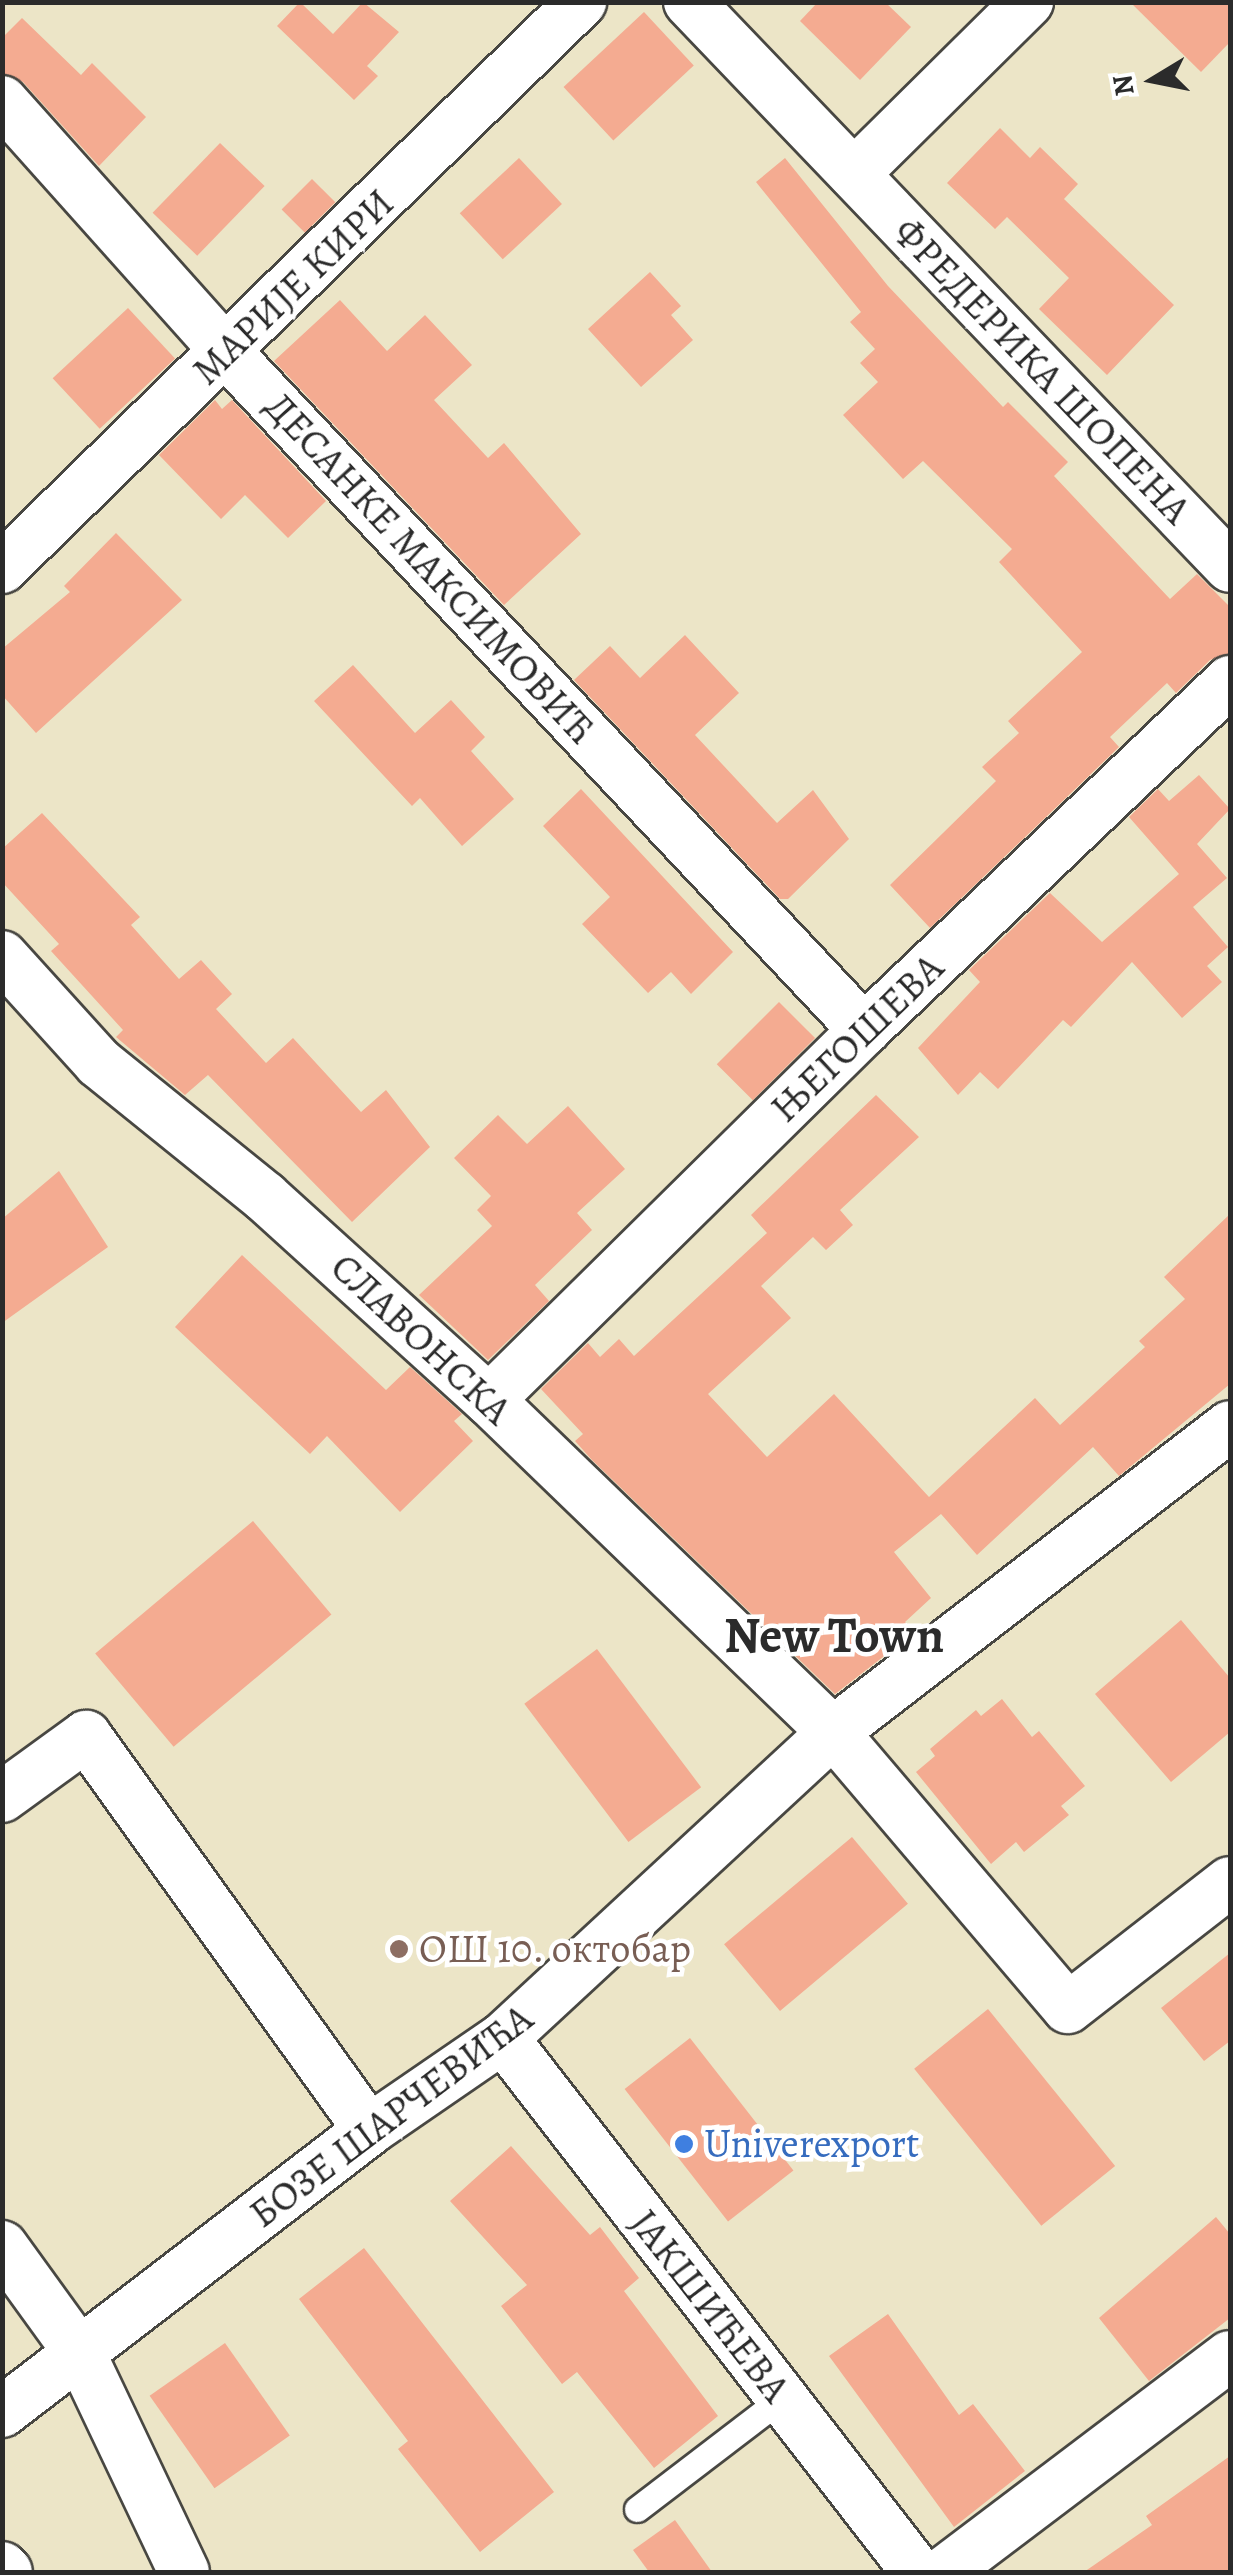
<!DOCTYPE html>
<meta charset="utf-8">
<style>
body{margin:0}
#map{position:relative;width:1233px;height:2575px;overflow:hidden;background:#ece5c7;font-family:Alegreya,serif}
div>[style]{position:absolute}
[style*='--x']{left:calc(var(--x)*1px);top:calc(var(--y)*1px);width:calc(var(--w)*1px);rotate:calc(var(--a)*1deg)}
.building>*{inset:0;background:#f4ab91;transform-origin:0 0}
.roads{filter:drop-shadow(2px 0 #484742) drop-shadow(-2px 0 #484742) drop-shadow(0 2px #484742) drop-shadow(0 -2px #484742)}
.lane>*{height:25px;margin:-12.5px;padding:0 12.5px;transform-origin:12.5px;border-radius:12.5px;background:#fff}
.street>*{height:50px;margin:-25px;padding:0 25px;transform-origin:25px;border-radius:25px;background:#fff}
.dots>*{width:28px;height:28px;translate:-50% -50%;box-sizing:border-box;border:5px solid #fff;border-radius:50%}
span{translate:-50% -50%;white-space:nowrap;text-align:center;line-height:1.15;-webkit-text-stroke:9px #fff;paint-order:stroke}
.street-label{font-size:40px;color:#2b2b2b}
.education-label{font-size:40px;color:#785e54}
.left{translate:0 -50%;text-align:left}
.shop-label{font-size:40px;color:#366cbe}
.district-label{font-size:50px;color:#2b2b2b;font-weight:700}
.frame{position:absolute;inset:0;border:5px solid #2b2b2b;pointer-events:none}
.north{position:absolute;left:1103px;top:30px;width:100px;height:100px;-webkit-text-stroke:8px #fff;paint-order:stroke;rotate:260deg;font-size:28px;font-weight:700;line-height:40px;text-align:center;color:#2b2b2b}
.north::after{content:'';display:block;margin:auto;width:35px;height:45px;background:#2b2b2b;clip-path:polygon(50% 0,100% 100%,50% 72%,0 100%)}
</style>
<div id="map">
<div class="building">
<div style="clip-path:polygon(300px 2px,333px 34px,363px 2px,399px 32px,367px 66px,378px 76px,354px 100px,277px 26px)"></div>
<div style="clip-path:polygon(818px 2px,885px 2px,911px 27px,860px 80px,800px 21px)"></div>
<div style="clip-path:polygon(1130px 2px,1230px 2px,1230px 42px,1201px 72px)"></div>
<div style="left:644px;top:12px;width:73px;height:110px;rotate:47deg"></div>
<div style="clip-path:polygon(22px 18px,81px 75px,92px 63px,146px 117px,99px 166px,23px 82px,2px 73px,2px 38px)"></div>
<div style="clip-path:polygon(1000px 128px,1030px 158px,1040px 147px,1078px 184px,1064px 199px,1174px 305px,1107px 375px,1039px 309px,1069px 278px,1007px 217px,995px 229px,947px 183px)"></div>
<div style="left:220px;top:143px;width:62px;height:97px;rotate:44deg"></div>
<div style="left:519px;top:158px;width:63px;height:81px;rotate:47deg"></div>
<div style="clip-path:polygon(785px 158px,888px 286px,1003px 407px,1008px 402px,1068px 462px,1054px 476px,1170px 599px,1197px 574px,1230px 607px,1230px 653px,1210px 660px,1176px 693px,1167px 683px,1110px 737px,1119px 747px,930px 928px,890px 885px,996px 781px,982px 767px,1019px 733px,1008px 721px,1082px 652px,999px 562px,1012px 549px,923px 461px,903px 479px,843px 415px,878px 382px,860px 363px,875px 349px,850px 322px,861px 312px,756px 182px)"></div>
<div style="left:312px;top:179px;width:33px;height:43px;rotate:45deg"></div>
<div style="clip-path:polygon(650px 272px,681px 306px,671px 315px,693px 340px,641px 387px,588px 329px)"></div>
<div style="clip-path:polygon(340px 300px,387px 351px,425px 315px,472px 365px,434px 400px,488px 458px,504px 443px,581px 534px,504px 605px,274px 361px)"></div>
<div style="left:128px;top:308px;width:69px;height:103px;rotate:47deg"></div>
<div style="clip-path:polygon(215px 400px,222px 409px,232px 400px,326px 501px,288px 538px,245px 495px,221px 519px,159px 455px)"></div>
<div style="clip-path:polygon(116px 533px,182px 600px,36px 733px,2px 695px,2px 649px,70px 592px,64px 586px)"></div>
<div style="clip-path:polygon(685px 635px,739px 693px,695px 735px,777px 823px,813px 790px,849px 839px,788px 899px,780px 899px,574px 680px,610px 646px,640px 678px)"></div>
<div style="clip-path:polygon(353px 665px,415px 733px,451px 700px,485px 737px,471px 751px,514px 799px,462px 846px,420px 798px,412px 806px,314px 701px)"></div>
<div style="clip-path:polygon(1199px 775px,1230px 809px,1197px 844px,1227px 878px,1193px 907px,1228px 947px,1207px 966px,1222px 982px,1182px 1018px,1132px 962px,1071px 1027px,1063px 1020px,998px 1089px,980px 1072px,958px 1095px,918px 1048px,980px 982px,969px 970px,1050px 893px,1102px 942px,1179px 874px,1129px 817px,1158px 789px,1169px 801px)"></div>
<div style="clip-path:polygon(581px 789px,733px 952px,691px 994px,671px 972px,648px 993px,582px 924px,610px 897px,543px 826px)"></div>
<div style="clip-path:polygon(42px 813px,140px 917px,131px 925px,179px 979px,201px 960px,232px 994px,216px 1009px,266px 1063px,293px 1038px,361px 1112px,386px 1090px,430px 1147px,352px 1222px,208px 1075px,185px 1095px,116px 1037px,123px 1030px,51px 951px,59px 944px,2px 882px,2px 849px)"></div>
<div style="left:779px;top:1002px;width:51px;height:88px;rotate:45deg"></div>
<div style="clip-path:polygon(876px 1095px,919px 1137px,840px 1210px,853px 1225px,826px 1250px,813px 1237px,761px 1286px,791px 1318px,708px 1394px,767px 1457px,834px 1394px,929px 1497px,1035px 1398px,1060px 1425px,1145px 1347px,1139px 1341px,1185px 1299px,1164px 1277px,1230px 1214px,1230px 1384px,1119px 1476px,1093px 1447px,977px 1555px,941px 1514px,894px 1552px,931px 1598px,905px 1622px,914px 1633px,835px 1694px,592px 1460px,575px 1441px,583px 1434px,541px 1389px,588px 1343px,600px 1357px,619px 1339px,634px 1356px,767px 1233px,751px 1215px)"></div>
<div style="clip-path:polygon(568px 1106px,625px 1169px,577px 1213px,592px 1230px,535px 1285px,549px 1301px,488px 1360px,419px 1295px,492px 1226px,477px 1210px,491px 1196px,454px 1158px,498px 1115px,527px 1144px)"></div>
<div style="clip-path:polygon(59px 1171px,108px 1247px,2px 1323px,2px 1219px)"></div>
<div style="clip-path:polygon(242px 1255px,386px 1390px,410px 1367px,462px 1414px,454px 1421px,473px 1441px,400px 1512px,327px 1436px,310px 1454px,175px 1327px)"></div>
<div style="left:253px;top:1521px;width:122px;height:206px;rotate:50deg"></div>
<div style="clip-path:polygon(1181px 1620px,1230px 1678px,1230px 1732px,1171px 1782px,1095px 1694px)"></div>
<div style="left:597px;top:1649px;width:173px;height:91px;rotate:53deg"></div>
<div style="clip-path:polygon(1002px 1699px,1032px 1737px,1039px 1731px,1085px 1786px,1061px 1806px,1069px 1815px,1024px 1852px,1016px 1842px,991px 1864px,916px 1772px,935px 1756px,930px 1749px,976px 1710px,981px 1716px)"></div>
<div style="left:852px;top:1837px;width:87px;height:167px;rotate:50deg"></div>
<div style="clip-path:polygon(1230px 1953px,1230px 2041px,1204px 2061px,1161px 2008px)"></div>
<div style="left:988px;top:2009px;width:202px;height:95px;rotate:51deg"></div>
<div style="left:690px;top:2038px;width:168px;height:83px;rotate:52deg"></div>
<div style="clip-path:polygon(511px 2146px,590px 2235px,600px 2227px,639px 2278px,624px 2291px,718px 2416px,654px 2468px,577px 2372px,562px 2384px,501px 2306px,527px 2285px,450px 2201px)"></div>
<div style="clip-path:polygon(1216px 2217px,1230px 2234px,1230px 2318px,1149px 2381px,1099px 2318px)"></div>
<div style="clip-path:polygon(364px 2248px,554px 2492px,480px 2552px,398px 2449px,408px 2441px,299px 2299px)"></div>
<div style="clip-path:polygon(888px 2314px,959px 2415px,973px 2404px,1025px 2471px,954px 2527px,829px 2356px)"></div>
<div style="left:225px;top:2343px;width:113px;height:92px;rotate:55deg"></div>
<div style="clip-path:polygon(1230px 2456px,1230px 2572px,1084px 2572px,1152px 2525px,1146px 2516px)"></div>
<div style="clip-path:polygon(675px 2520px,712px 2572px,649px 2572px,633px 2550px)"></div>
</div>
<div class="roads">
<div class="lane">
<div style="--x:637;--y:2509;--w:181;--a:-37.4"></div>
</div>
<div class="street">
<div style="--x:689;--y:2;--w:782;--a:46.24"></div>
<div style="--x:2;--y:101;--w:338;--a:48.2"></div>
<div style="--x:227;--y:353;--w:930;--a:46.74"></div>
<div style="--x:854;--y:174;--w:245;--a:-44.7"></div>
<div style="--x:2;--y:568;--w:810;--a:-44.35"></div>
<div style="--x:2;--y:956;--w:144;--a:47.8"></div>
<div style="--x:99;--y:1063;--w:213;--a:38.9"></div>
<div style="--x:265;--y:1197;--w:302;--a:42.2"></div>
<div style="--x:489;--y:1400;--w:478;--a:44"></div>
<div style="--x:833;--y:1732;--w:362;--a:49.6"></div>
<div style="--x:1068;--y:2008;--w:205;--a:-37.9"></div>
<div style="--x:489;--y:1400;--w:527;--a:-44.62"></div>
<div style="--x:864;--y:1030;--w:506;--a:-43.64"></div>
<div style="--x:2;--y:1797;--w:104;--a:-36"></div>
<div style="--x:86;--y:1736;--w:485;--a:54.3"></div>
<div style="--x:503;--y:2038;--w:676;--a:52.21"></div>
<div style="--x:2;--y:2246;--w:135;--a:54.1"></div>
<div style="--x:81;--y:2355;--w:240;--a:64.6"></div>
<div style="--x:2;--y:2412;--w:463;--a:-37.5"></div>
<div style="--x:369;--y:2130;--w:163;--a:-34.5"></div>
<div style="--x:503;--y:2038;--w:450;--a:-42.8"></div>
<div style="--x:833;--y:1732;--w:501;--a:-37.62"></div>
<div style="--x:2;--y:2567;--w:7;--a:45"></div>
<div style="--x:944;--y:2572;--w:358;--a:-37.1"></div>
</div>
</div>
<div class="dots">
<div style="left:399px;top:1949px;background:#8d6e63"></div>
<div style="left:684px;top:2144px;background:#3f7fe0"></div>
</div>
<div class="street-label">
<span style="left:293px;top:287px;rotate:-44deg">МАРИЈЕ КИРИ</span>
<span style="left:1042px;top:371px;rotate:46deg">ФРЕДЕРИКА ШОПЕНА</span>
<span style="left:430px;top:568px;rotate:47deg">ДЕСАНКЕ МАКСИМОВИЋ</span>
<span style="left:857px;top:1038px;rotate:-44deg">ЊЕГОШЕВА</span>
<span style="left:421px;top:1339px;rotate:43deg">СЛАВОНСКА</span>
<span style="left:391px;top:2116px;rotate:-37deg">БОЗЕ ШАРЧЕВИЋА</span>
<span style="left:710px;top:2306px;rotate:52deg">ЈАКШИЋЕВА</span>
</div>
<div class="education-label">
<span class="left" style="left:419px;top:1949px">ОШ 10. октобар</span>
</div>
<div class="shop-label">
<span class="left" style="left:704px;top:2144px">Univerexport</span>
</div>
<div class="district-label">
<span style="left:834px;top:1636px">New Town</span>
</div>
<div class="frame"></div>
<div class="north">N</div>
</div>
